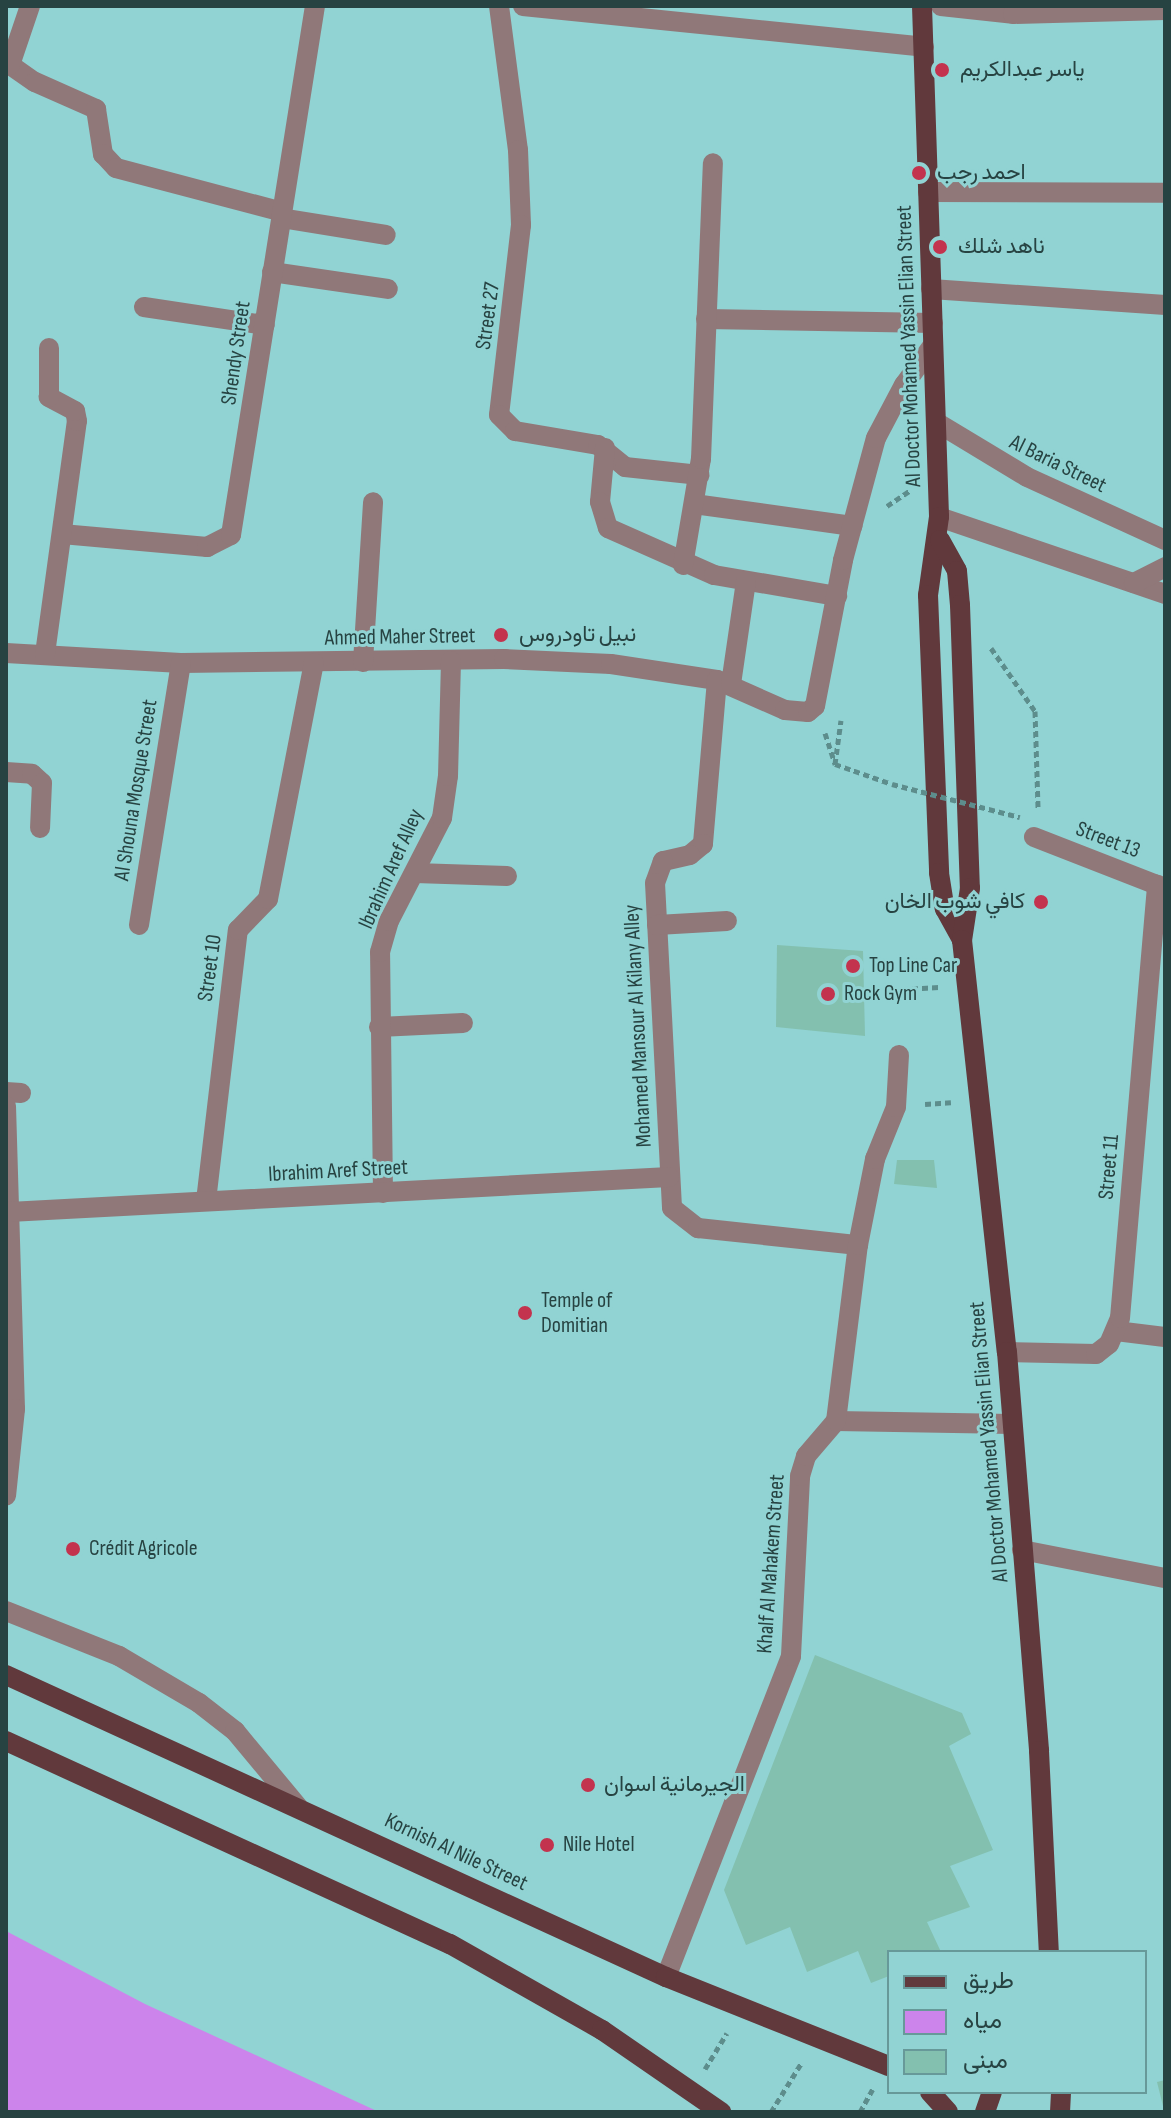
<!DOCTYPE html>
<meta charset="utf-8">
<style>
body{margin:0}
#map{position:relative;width:1171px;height:2118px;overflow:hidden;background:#91d3d3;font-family:"Sofia Sans Condensed",Vazirmatn,sans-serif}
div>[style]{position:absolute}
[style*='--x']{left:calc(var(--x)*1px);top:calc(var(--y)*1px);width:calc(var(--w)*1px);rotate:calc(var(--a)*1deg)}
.water>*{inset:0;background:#cc84eb}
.building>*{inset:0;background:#83c0af}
.path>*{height:5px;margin-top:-2.5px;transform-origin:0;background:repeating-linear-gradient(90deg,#5d8d8c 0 6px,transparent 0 10px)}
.minor>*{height:20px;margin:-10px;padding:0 10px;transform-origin:10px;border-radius:10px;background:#907879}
.major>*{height:20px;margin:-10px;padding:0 10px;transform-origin:10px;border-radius:10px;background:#61393c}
.path-bridge>*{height:5px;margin-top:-2.5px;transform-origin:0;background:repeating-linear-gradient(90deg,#5d8d8c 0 6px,transparent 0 10px)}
.dots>*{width:22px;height:22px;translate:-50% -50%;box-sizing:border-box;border:4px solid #91d3d3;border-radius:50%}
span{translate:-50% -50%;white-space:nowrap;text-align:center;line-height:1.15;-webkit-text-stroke:6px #91d3d3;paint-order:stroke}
.poi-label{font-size:22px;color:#274342}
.left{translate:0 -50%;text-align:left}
.right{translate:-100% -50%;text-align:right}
.street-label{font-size:22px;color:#274342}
.frame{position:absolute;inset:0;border:8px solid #274342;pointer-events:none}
.legend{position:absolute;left:887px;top:1950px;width:260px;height:144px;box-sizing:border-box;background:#91d3d3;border:2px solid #679999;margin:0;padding:10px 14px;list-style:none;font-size:24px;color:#274342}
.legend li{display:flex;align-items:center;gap:16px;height:40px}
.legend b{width:40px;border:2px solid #679999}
</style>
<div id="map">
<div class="water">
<div style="clip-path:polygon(6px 1931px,145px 2004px,379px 2112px,6px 2112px)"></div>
</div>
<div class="building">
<div style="clip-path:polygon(777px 945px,863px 951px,865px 1036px,776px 1027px)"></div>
<div style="clip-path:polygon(897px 1160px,934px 1160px,937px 1188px,894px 1184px)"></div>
<div style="clip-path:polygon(815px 1655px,962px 1713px,971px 1734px,949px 1746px,993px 1850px,950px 1866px,970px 1907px,927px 1922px,941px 1952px,889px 1952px,889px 1976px,871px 1983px,858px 1951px,807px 1972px,790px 1927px,746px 1945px,724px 1890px)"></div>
<div style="clip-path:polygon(1165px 2080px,1165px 2110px,1164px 2110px,1157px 2082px)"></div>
</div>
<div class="path">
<div style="--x:887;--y:506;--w:27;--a:-34"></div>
<div style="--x:991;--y:648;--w:77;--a:55.1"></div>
<div style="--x:1035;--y:711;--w:97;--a:88.2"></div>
<div style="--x:825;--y:733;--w:33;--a:72"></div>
<div style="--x:835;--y:764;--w:60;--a:19.3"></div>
<div style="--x:835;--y:764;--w:44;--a:-82.2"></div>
<div style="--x:872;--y:991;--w:67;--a:-3.4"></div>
<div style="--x:925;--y:1104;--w:26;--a:-4"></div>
<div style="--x:705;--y:2069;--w:42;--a:-58.6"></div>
<div style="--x:771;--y:2112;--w:59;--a:-58.2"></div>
<div style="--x:860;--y:2112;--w:26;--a:-61"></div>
</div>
<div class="minor">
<div style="--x:499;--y:6;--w:145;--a:82.5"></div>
<div style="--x:518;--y:150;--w:75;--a:87.7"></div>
<div style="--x:521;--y:225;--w:191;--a:96.6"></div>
<div style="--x:499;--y:415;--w:23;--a:45"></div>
<div style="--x:515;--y:431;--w:84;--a:9.6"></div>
<div style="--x:598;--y:445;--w:35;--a:39"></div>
<div style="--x:625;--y:467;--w:75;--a:6.1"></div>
<div style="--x:523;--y:6;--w:403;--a:5.8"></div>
<div style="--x:941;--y:6;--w:72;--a:6.3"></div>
<div style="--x:1013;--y:14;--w:152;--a:-1.5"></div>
<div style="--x:6;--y:62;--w:35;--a:35"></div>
<div style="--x:35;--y:82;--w:67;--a:23.9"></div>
<div style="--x:96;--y:109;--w:46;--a:81.2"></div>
<div style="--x:103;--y:154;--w:19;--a:47"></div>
<div style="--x:116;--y:168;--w:172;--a:14.8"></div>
<div style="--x:10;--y:65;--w:62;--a:-71.3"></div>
<div style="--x:928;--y:192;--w:237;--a:0.2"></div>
<div style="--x:281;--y:218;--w:106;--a:9.2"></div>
<div style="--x:272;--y:272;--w:117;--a:8.3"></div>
<div style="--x:931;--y:289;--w:235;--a:3.9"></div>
<div style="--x:144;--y:307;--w:122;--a:8.5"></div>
<div style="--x:706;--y:319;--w:227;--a:1"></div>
<div style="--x:936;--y:422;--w:106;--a:31.1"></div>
<div style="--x:1027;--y:477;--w:152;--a:24.5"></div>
<div style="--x:605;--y:448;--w:54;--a:95.3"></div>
<div style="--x:600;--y:502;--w:27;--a:73"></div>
<div style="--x:608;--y:528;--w:116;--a:23.9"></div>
<div style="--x:714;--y:575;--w:125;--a:9.7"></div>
<div style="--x:694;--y:504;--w:160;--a:7.9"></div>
<div style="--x:939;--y:517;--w:239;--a:18.8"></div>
<div style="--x:62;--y:534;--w:146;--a:5.1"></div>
<div style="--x:207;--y:547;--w:27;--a:-27"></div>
<div style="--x:231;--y:535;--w:536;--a:-80.98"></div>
<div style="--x:683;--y:565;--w:108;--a:-80.4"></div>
<div style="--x:701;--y:459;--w:296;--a:-87.7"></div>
<div style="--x:1134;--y:583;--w:35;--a:-27"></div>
<div style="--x:6;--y:653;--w:175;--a:3.3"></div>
<div style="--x:181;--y:663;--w:323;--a:-0.7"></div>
<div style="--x:504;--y:659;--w:107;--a:2.7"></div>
<div style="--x:611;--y:664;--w:107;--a:8.6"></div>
<div style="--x:717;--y:680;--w:74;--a:23.8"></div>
<div style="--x:785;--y:710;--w:23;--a:5"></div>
<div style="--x:808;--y:712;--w:9;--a:-41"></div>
<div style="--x:815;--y:706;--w:149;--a:-79.1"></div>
<div style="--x:843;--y:560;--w:126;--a:-74.9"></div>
<div style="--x:876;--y:438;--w:60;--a:-62.2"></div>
<div style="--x:904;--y:385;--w:49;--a:-54.1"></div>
<div style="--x:45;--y:654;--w:235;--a:-82.2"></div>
<div style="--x:77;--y:421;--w:10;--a:-101"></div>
<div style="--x:75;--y:411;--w:30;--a:-152"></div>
<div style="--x:49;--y:397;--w:49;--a:-90"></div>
<div style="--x:363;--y:662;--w:160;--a:-86.4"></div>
<div style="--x:717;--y:680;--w:165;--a:94.9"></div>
<div style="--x:703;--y:844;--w:17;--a:140"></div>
<div style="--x:690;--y:855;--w:28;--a:167"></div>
<div style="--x:663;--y:861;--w:23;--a:110"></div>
<div style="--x:655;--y:883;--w:325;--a:87"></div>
<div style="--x:672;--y:1208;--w:33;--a:38"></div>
<div style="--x:698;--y:1228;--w:161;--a:6.1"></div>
<div style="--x:731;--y:684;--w:104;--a:-81.7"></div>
<div style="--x:6;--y:772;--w:26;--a:4"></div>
<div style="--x:32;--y:774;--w:13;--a:42"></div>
<div style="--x:42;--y:783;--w:45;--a:92.5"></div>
<div style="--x:1034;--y:837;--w:141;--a:21.3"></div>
<div style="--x:415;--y:873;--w:92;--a:1.9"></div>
<div style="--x:139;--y:925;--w:265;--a:-80.9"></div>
<div style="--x:657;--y:925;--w:70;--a:-3.3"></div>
<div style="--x:379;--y:1027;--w:84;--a:-2.7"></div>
<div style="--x:6;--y:1092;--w:15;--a:4"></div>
<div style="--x:6;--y:1106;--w:303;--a:88.3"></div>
<div style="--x:15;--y:1409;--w:87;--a:95.9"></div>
<div style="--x:383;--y:1193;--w:241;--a:-90.7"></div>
<div style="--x:380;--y:952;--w:32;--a:-74"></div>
<div style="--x:389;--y:921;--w:116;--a:-62.8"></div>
<div style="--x:442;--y:818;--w:42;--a:-81.9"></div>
<div style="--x:448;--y:776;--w:115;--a:-88.5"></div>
<div style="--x:206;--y:1201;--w:273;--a:-83.3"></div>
<div style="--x:238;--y:930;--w:43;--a:-45.9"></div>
<div style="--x:268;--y:899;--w:240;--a:-79"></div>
<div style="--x:9;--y:1212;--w:661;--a:-3.04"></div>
<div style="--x:1116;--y:1331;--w:49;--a:7"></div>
<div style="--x:1007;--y:1352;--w:89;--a:1.3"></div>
<div style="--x:1096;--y:1354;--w:16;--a:-38"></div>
<div style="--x:1109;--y:1344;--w:28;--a:-67"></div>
<div style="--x:1120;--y:1318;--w:435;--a:-85.1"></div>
<div style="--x:836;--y:1421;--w:176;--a:1"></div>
<div style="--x:1022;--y:1550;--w:146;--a:11.1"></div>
<div style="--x:6;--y:1611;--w:122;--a:21.7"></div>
<div style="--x:119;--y:1656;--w:93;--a:30.4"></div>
<div style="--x:199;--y:1703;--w:46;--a:37.9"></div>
<div style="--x:235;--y:1731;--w:99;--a:50.3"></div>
<div style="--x:666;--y:1977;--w:344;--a:-68.7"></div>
<div style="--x:791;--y:1656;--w:180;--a:-87.1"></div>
<div style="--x:800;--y:1476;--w:21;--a:-73"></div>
<div style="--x:806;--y:1456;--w:46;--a:-49.4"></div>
<div style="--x:836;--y:1421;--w:177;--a:-82.9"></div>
<div style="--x:858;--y:1245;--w:88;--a:-78.8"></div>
<div style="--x:875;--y:1159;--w:56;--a:-68"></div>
<div style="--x:896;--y:1107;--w:52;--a:-86.7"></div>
</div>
<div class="major">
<div style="--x:922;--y:6;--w:511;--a:88.09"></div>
<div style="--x:939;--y:517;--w:79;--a:98"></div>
<div style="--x:928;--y:595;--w:278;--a:87.7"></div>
<div style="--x:939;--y:873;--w:36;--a:81"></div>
<div style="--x:945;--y:909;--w:35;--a:61"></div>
<div style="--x:940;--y:540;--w:35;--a:61"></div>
<div style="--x:957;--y:571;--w:34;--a:85"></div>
<div style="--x:960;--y:605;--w:283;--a:88"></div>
<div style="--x:970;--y:888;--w:53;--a:98.7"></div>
<div style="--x:962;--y:940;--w:414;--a:83.8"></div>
<div style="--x:1007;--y:1352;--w:400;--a:85.4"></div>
<div style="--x:1039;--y:1751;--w:201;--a:87.2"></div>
<div style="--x:6;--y:1675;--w:726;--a:24.59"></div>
<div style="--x:666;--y:1977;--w:240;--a:21.8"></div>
<div style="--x:6;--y:1741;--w:488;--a:24.6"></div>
<div style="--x:450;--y:1944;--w:175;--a:29.5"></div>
<div style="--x:602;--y:2030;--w:145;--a:34.6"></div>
<div style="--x:930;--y:2092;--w:27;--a:48"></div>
<div style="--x:985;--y:2112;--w:21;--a:-71"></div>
<div style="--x:1060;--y:2112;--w:20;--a:-87"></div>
</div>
<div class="path-bridge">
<div style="--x:892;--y:784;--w:132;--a:14.5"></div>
</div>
<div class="dots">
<div style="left:942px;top:70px;background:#c3334e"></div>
<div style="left:919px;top:173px;background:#c3334e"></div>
<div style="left:940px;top:247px;background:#c3334e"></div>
<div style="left:501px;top:635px;background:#c3334e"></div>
<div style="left:1041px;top:902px;background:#c3334e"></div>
<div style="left:853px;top:966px;background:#c3334e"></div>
<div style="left:828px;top:994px;background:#c3334e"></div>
<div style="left:525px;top:1313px;background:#c3334e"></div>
<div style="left:73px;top:1549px;background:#c3334e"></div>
<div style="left:588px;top:1785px;background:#c3334e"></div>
<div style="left:547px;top:1845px;background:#c3334e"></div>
</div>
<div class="poi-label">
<span class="left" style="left:960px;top:70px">ياسر عبدالكريم</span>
<span class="left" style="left:937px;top:173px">احمد رجب</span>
<span class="left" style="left:958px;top:247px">ناهد شلك</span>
<span class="left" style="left:519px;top:635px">نبيل تاودروس</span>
<span class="right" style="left:1025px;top:902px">كافي شوب الخان</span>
<span class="left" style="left:869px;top:966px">Top Line Car</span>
<span class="left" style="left:844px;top:994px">Rock Gym</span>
<span class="left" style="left:541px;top:1313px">Temple of<br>Domitian</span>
<span class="left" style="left:89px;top:1549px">Crédit Agricole</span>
<span class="left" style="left:604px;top:1785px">الجيرمانية اسوان</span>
<span class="left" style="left:563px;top:1845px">Nile Hotel</span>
</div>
<div class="street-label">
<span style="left:488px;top:316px;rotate:-82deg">Street 27</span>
<span style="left:909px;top:346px;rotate:-92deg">Al Doctor Mohamed Yassin Elian Street</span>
<span style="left:236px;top:353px;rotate:-82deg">Shendy Street</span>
<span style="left:1058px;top:464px;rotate:26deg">Al Baria Street</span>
<span style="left:400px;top:637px;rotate:-1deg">Ahmed Maher Street</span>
<span style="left:136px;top:790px;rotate:-81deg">Al Shouna Mosque Street</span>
<span style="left:1108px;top:840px;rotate:21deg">Street 13</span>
<span style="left:391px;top:869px;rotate:-66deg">Ibrahim Aref Alley</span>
<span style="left:210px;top:968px;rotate:-82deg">Street 10</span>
<span style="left:638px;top:1026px;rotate:-93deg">Mohamed Mansour Al Kilany Alley</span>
<span style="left:1109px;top:1167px;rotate:-85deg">Street 11</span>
<span style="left:338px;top:1171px;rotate:-3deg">Ibrahim Aref Street</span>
<span style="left:989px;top:1442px;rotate:-95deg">Al Doctor Mohamed Yassin Elian Street</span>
<span style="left:771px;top:1564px;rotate:-86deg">Khalf Al Mahakem Street</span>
<span style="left:456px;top:1852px;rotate:25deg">Kornish Al Nile Street</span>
</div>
<div class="frame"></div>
<ul class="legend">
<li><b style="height:10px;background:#61393c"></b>طريق</li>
<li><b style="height:22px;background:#cc84eb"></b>مياه</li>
<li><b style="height:22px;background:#83c0af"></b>مبنى</li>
</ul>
</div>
